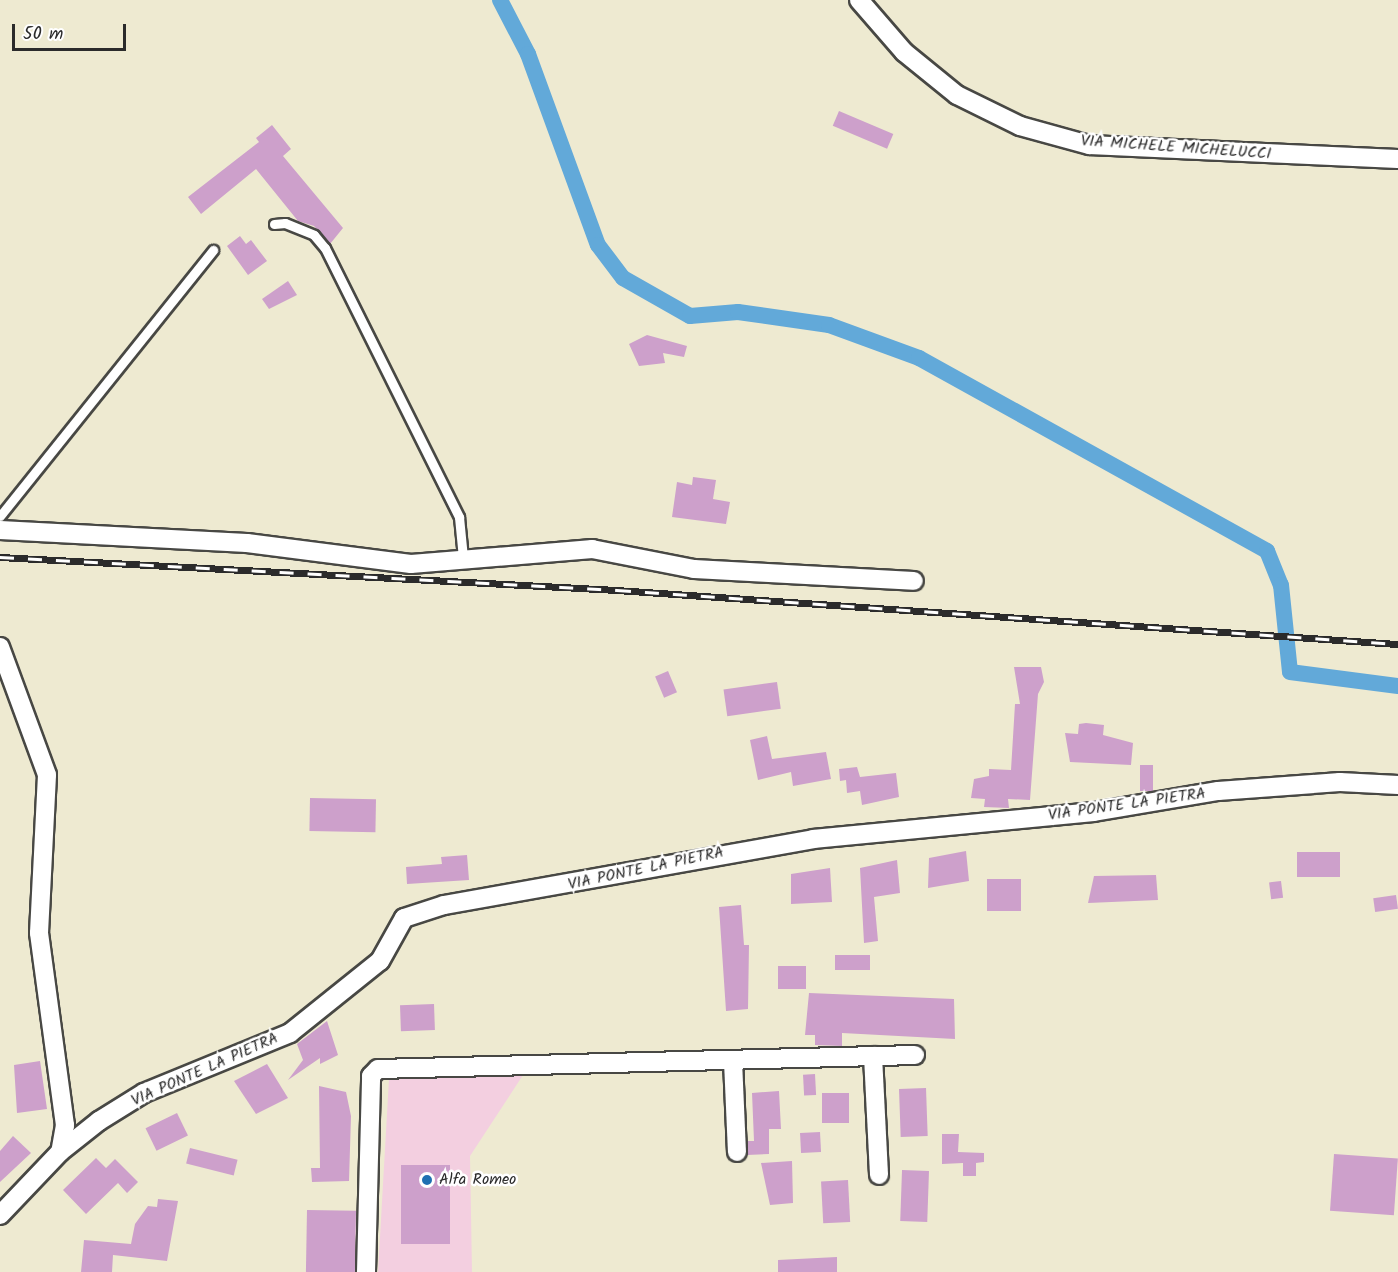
<!DOCTYPE html>
<style>
body{margin:0}
#map{position:relative;width:1398px;height:1272px;overflow:hidden;background:#eeead1;font-family:Kalam,sans-serif}
div>[style]{position:absolute}
[style*='--x']{left:calc(var(--x)*1px);top:calc(var(--y)*1px);width:calc(var(--w)*1px);rotate:calc(var(--a)*1deg)}
.built>*{inset:0;background:#f3cfe0}
.canal>*{height:16px;margin:-8px;padding:0 8px;transform-origin:8px;border-radius:8px;background:#62a9d9}
.building>*{inset:0;background:#cda0cb;transform-origin:0 0}
.roads{filter:drop-shadow(2px 0 #484844) drop-shadow(-2px 0 #484844) drop-shadow(0 2px #484844) drop-shadow(0 -2px #484844)}
.lane>*{height:9px;margin:-4.5px;padding:0 4.5px;transform-origin:4.5px;border-radius:4.5px;background:#fff}
.street>*{height:18px;margin:-9px;padding:0 9px;transform-origin:9px;border-radius:9px;background:#fff}
.rail>*{height:7px;margin-top:-3.5px;transform-origin:0;background:repeating-linear-gradient(90deg,#fff 0 14px,#2b2b2b 0 28px);box-sizing:border-box;border-block:2px solid #2b2b2b}
.dots>*{width:16px;height:16px;translate:-50% -50%;box-sizing:border-box;border:3px solid #fff;border-radius:50%}
span{translate:-50% -50%;white-space:nowrap;text-align:center;line-height:1.15;-webkit-text-stroke:5px #fff;paint-order:stroke}
.street-label{font-size:16px;color:#2b2b2b}
.poi-label{font-size:16px;color:#2b2b2b}
.left{translate:0 -50%;text-align:left}
.scale{position:absolute;left:12px;top:24px;width:114px;height:27px;box-sizing:border-box;border:3px solid #2b2b2b;border-top:0;padding-left:8px;font-size:18px;line-height:21px;white-space:nowrap;color:#2b2b2b;-webkit-text-stroke:4px #fff;paint-order:stroke}
</style>
<div id="map">
<div class="built">
<div style="clip-path:polygon(525px 1072px,470px 1156px,472px 1272px,378px 1272px,389px 1079px)"></div>
</div>
<div class="canal">
<div style="--x:500;--y:0;--w:61;--a:62.6"></div>
<div style="--x:528;--y:54;--w:203;--a:69.9"></div>
<div style="--x:598;--y:245;--w:41;--a:52.9"></div>
<div style="--x:623;--y:278;--w:77;--a:29.6"></div>
<div style="--x:690;--y:316;--w:48;--a:-4.8"></div>
<div style="--x:738;--y:312;--w:92;--a:8.1"></div>
<div style="--x:829;--y:325;--w:96;--a:20.1"></div>
<div style="--x:919;--y:358;--w:398;--a:29"></div>
<div style="--x:1267;--y:551;--w:37;--a:68"></div>
<div style="--x:1281;--y:585;--w:87;--a:84.1"></div>
<div style="--x:1290;--y:672;--w:109;--a:7.4"></div>
</div>
<div class="building">
<div style="left:839px;top:111px;width:59px;height:16px;rotate:23deg"></div>
<div style="clip-path:polygon(272px 125px,291px 149px,283px 156px,343px 228px,330px 244px,314px 226px,298px 221px,256px 169px,201px 214px,188px 197px,259px 142px,256px 138px)"></div>
<div style="clip-path:polygon(240px 236px,246px 244px,251px 240px,267px 261px,248px 275px,227px 246px)"></div>
<div style="clip-path:polygon(288px 281px,297px 295px,269px 309px,262px 299px)"></div>
<div style="clip-path:polygon(647px 335px,687px 346px,684px 357px,663px 353px,665px 363px,639px 366px,629px 344px)"></div>
<div style="clip-path:polygon(693px 477px,716px 480px,713px 499px,730px 502px,726px 524px,672px 517px,677px 482px,692px 485px)"></div>
<div style="clip-path:polygon(1014px 667px,1041px 667px,1044px 682px,1038px 694px,1030px 800px,1008px 799px,1009px 808px,984px 807px,985px 799px,971px 798px,974px 779px,989px 776px,989px 769px,1011px 770px,1015px 704px,1020px 704px)"></div>
<div style="left:668px;top:671px;width:23px;height:14px;rotate:67deg"></div>
<div style="left:777px;top:682px;width:27px;height:54px;rotate:82deg"></div>
<div style="clip-path:polygon(1086px 723px,1104px 725px,1103px 735px,1133px 743px,1131px 765px,1070px 762px,1065px 733px,1078px 734px,1079px 724px)"></div>
<div style="clip-path:polygon(767px 736px,772px 759px,826px 752px,831px 779px,793px 786px,791px 772px,758px 780px,750px 740px)"></div>
<div style="left:1140px;top:765px;width:13px;height:26px"></div>
<div style="clip-path:polygon(857px 767px,860px 777px,896px 773px,899px 797px,862px 805px,860px 791px,847px 793px,846px 780px,840px 781px,839px 769px)"></div>
<div style="left:310px;top:798px;width:66px;height:33px;rotate:1deg"></div>
<div style="clip-path:polygon(966px 851px,969px 881px,928px 888px,929px 858px)"></div>
<div style="left:1297px;top:852px;width:43px;height:25px"></div>
<div style="clip-path:polygon(467px 855px,469px 880px,407px 884px,406px 867px,442px 864px,441px 857px)"></div>
<div style="clip-path:polygon(897px 860px,900px 893px,874px 897px,878px 941px,864px 943px,860px 868px)"></div>
<div style="clip-path:polygon(830px 868px,832px 902px,791px 904px,791px 874px)"></div>
<div style="clip-path:polygon(1156px 875px,1158px 900px,1088px 903px,1094px 876px)"></div>
<div style="left:987px;top:879px;width:34px;height:32px"></div>
<div style="left:1281px;top:881px;width:17px;height:12px;rotate:83deg"></div>
<div style="left:1396px;top:895px;width:14px;height:23px;rotate:82deg"></div>
<div style="clip-path:polygon(741px 905px,744px 945px,749px 945px,748px 1009px,726px 1011px,719px 907px)"></div>
<div style="left:870px;top:955px;width:15px;height:35px;rotate:90deg"></div>
<div style="left:778px;top:966px;width:28px;height:23px"></div>
<div style="clip-path:polygon(809px 993px,954px 999px,955px 1039px,842px 1033px,842px 1046px,815px 1045px,815px 1035px,805px 1035px)"></div>
<div style="left:434px;top:1004px;width:26px;height:34px;rotate:88deg"></div>
<div style="clip-path:polygon(327px 1021px,338px 1055px,320px 1064px,320px 1058px,288px 1080px,303px 1060px,297px 1044px)"></div>
<div style="clip-path:polygon(40px 1061px,47px 1109px,17px 1113px,14px 1065px)"></div>
<div style="clip-path:polygon(267px 1064px,288px 1098px,256px 1114px,234px 1081px)"></div>
<div style="left:815px;top:1074px;width:21px;height:12px;rotate:87deg"></div>
<div style="clip-path:polygon(319px 1086px,346px 1092px,351px 1116px,349px 1181px,312px 1182px,311px 1168px,320px 1168px)"></div>
<div style="left:926px;top:1088px;width:48px;height:27px;rotate:88deg"></div>
<div style="clip-path:polygon(779px 1091px,781px 1129px,769px 1129px,769px 1154px,747px 1155px,748px 1141px,754px 1141px,752px 1093px)"></div>
<div style="left:822px;top:1093px;width:27px;height:30px"></div>
<div style="left:177px;top:1113px;width:25px;height:35px;rotate:64deg"></div>
<div style="left:820px;top:1132px;width:20px;height:20px;rotate:87deg"></div>
<div style="clip-path:polygon(942px 1134px,959px 1134px,958px 1152px,984px 1153px,984px 1162px,976px 1163px,976px 1176px,963px 1176px,963px 1163px,942px 1164px)"></div>
<div style="clip-path:polygon(13px 1136px,31px 1153px,0 1182px,0 1151px)"></div>
<div style="left:190px;top:1148px;width:49px;height:16px;rotate:14deg"></div>
<div style="left:1334px;top:1154px;width:64px;height:57px;rotate:4deg"></div>
<div style="clip-path:polygon(96px 1158px,106px 1168px,115px 1159px,138px 1182px,127px 1193px,118px 1183px,86px 1214px,63px 1190px)"></div>
<div style="clip-path:polygon(792px 1161px,793px 1203px,770px 1205px,761px 1163px)"></div>
<div style="left:450px;top:1165px;width:79px;height:49px;rotate:90deg"></div>
<div style="left:929px;top:1171px;width:51px;height:27px;rotate:92deg"></div>
<div style="left:848px;top:1180px;width:42px;height:27px;rotate:87deg"></div>
<div style="clip-path:polygon(158px 1199px,178px 1201px,167px 1261px,113px 1255px,112px 1272px,81px 1272px,84px 1240px,131px 1244px,135px 1224px,148px 1206px,157px 1207px)"></div>
<div style="left:307px;top:1210px;width:49px;height:62px;rotate:1deg"></div>
<div style="clip-path:polygon(837px 1257px,837px 1272px,778px 1272px,778px 1260px)"></div>
</div>
<div class="roads">
<div class="lane">
<div style="--x:274;--y:224;--w:11;--a:-5"></div>
<div style="--x:285;--y:223;--w:31;--a:22"></div>
<div style="--x:314;--y:235;--w:17;--a:50"></div>
<div style="--x:325;--y:248;--w:301;--a:63.5"></div>
<div style="--x:459;--y:517;--w:41;--a:84.4"></div>
<div style="--x:0;--y:516;--w:341;--a:-51.3"></div>
</div>
<div class="street">
<div style="--x:859;--y:0;--w:69;--a:49.1"></div>
<div style="--x:904;--y:52;--w:68;--a:39.1"></div>
<div style="--x:957;--y:95;--w:70;--a:26.2"></div>
<div style="--x:1020;--y:126;--w:72;--a:15.4"></div>
<div style="--x:1089;--y:145;--w:309;--a:2.6"></div>
<div style="--x:0;--y:530;--w:247;--a:3"></div>
<div style="--x:247;--y:543;--w:165;--a:7.3"></div>
<div style="--x:411;--y:564;--w:182;--a:-4.7"></div>
<div style="--x:592;--y:549;--w:104;--a:11.1"></div>
<div style="--x:694;--y:569;--w:220;--a:3.1"></div>
<div style="--x:0;--y:647;--w:136;--a:69.8"></div>
<div style="--x:47;--y:775;--w:158;--a:92.9"></div>
<div style="--x:39;--y:933;--w:194;--a:82.3"></div>
<div style="--x:65;--y:1125;--w:27;--a:100"></div>
<div style="--x:873;--y:1056;--w:119;--a:87.1"></div>
<div style="--x:733;--y:1061;--w:91;--a:87.5"></div>
<div style="--x:0;--y:1215;--w:87;--a:-46.4"></div>
<div style="--x:60;--y:1152;--w:50;--a:-38.5"></div>
<div style="--x:99;--y:1121;--w:53;--a:-31.9"></div>
<div style="--x:144;--y:1093;--w:158;--a:-22.3"></div>
<div style="--x:290;--y:1033;--w:115;--a:-38.7"></div>
<div style="--x:380;--y:961;--w:49;--a:-60.8"></div>
<div style="--x:404;--y:918;--w:42;--a:-18"></div>
<div style="--x:444;--y:905;--w:375;--a:-10.1"></div>
<div style="--x:813;--y:839;--w:282;--a:-5.5"></div>
<div style="--x:1094;--y:812;--w:126;--a:-9.6"></div>
<div style="--x:1218;--y:791;--w:122;--a:-4.2"></div>
<div style="--x:1340;--y:782;--w:58;--a:3"></div>
<div style="--x:366;--y:1272;--w:196;--a:-88.5"></div>
<div style="--x:371;--y:1076;--w:10;--a:-45"></div>
<div style="--x:378;--y:1069;--w:537;--a:-1.49"></div>
</div>
</div>
<div class="rail">
<div style="--x:0;--y:557;--w:618;--a:3.06"></div>
<div style="--x:617;--y:590;--w:783;--a:3.96"></div>
</div>
<div class="dots">
<div style="left:427px;top:1180px;background:#1f6fb2"></div>
</div>
<div class="street-label">
<span style="left:1176px;top:148px;rotate:4deg">VIA MICHELE MICHELUCCI</span>
<span style="left:1127px;top:805px;rotate:-8deg">VIA PONTE LA PIETRA</span>
<span style="left:646px;top:869px;rotate:-12deg">VIA PONTE LA PIETRA</span>
<span style="left:205px;top:1070px;rotate:-24deg">VIA PONTE LA PIETRA</span>
</div>
<div class="poi-label">
<span class="left" style="left:439px;top:1180px">Alfa Romeo</span>
</div>
<div class="scale">50 m</div>
</div>
